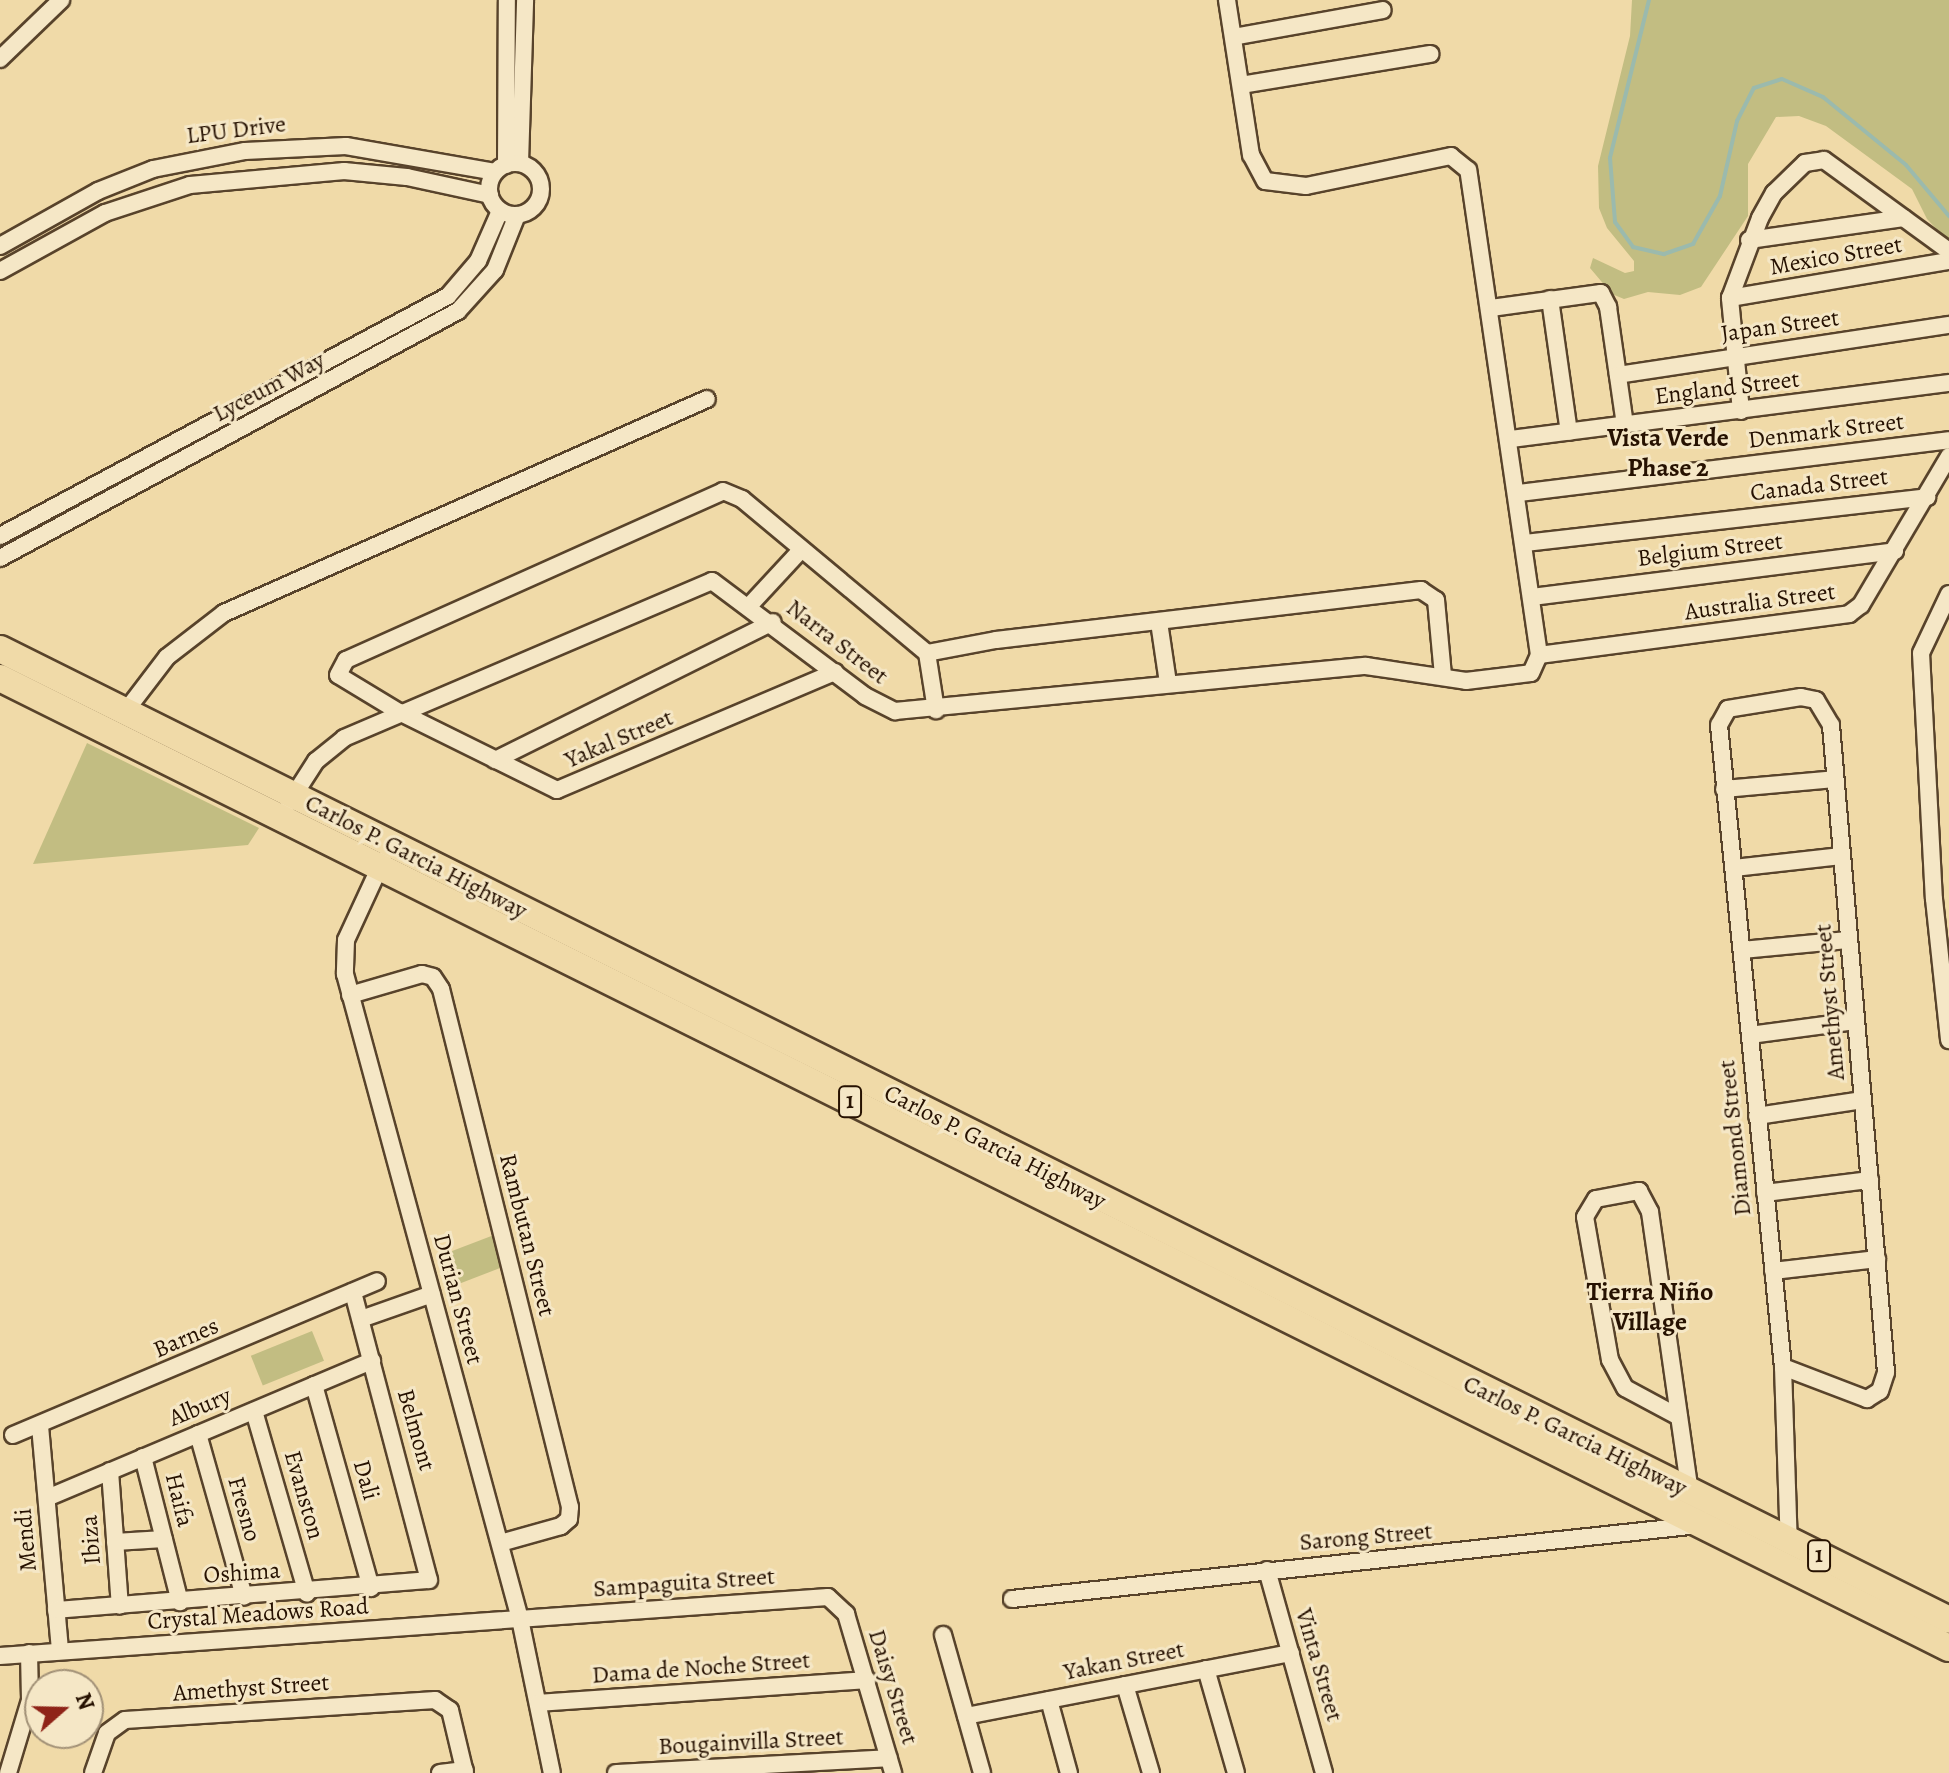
<!DOCTYPE html>
<meta charset="utf-8">
<style>
body{margin:0}
#map{position:relative;width:1949px;height:1773px;overflow:hidden;background:#f0daa8;font-family:Alegreya,serif}
div>[style]{position:absolute}
[style*='--x']{left:calc(var(--x)*1px);top:calc(var(--y)*1px);width:calc(var(--w)*1px);rotate:calc(var(--a)*1deg)}
.green>*{inset:0;background:#c2bd82;transform-origin:0 0}
.stream>*{height:4px;margin:-2px;padding:0 2px;transform-origin:2px;border-radius:2px;background:#9bbaad}
.roads{filter:drop-shadow(2px 0 #58432b) drop-shadow(-2px 0 #58432b) drop-shadow(0 2px #58432b) drop-shadow(0 -2px #58432b)}
.minor>*{height:16px;margin:-8px;padding:0 8px;transform-origin:8px;border-radius:8px;background:#f5e7c6}
.minor>.ring{margin:-8px;padding:0;box-sizing:content-box;background:none;border:16px solid #f5e7c6;border-radius:50%}
.trunk>*{height:26px;margin:-13px;padding:0 13px;transform-origin:13px;border-radius:13px;background:#f0daa8}
span{translate:-50% -50%;white-space:nowrap;text-align:center;line-height:1.15;-webkit-text-stroke:6px #f5e7c6;paint-order:stroke}
.shield-label span{padding:2px 6px;background:#f5e7c6;border:2px solid;border-radius:6px;-webkit-text-stroke-width:0}
.shield-label{font-size:22px;color:#261101;font-weight:700}
.street-label{font-size:24px;color:#261101}
.neighbourhood-label{font-size:26px;color:#261101;font-weight:700}
.north{position:absolute;left:24px;top:1669px;width:80px;height:80px;box-sizing:border-box;background:#f5e7c6;border:2px solid #a29177;border-radius:50%;rotate:70deg;font-size:22px;font-weight:700;line-height:32px;text-align:center;color:#261101}
.north::after{content:'';display:block;margin:auto;width:28px;height:36px;background:#8f2418;clip-path:polygon(50% 0,100% 100%,50% 72%,0 100%)}
</style>
<div id="map">
<div class="green">
<div style="clip-path:polygon(1632px 0,1949px 0,1949px 242px,1927px 219px,1912px 189px,1826px 126px,1799px 116px,1776px 117px,1748px 164px,1748px 216px,1701px 287px,1680px 295px,1648px 292px,1624px 299px,1612px 294px,1590px 268px,1593px 258px,1625px 273px,1634px 271px,1634px 261px,1607px 228px,1599px 208px,1598px 166px,1630px 36px)"></div>
<div style="clip-path:polygon(87px 743px,259px 828px,248px 845px,33px 864px)"></div>
<div style="left:494px;top:1235px;width:33px;height:61px;rotate:69deg"></div>
<div style="left:312px;top:1331px;width:32px;height:66px;rotate:68deg"></div>
</div>
<div class="stream">
<div style="--x:1649;--y:0;--w:163;--a:103.9"></div>
<div style="--x:1610;--y:158;--w:64;--a:85.5"></div>
<div style="--x:1615;--y:222;--w:31;--a:54"></div>
<div style="--x:1633;--y:247;--w:32;--a:13"></div>
<div style="--x:1664;--y:254;--w:31;--a:-19"></div>
<div style="--x:1693;--y:244;--w:55;--a:-60.6"></div>
<div style="--x:1720;--y:196;--w:77;--a:-77.2"></div>
<div style="--x:1737;--y:121;--w:37;--a:-63"></div>
<div style="--x:1754;--y:88;--w:29;--a:-18"></div>
<div style="--x:1782;--y:79;--w:45;--a:23.7"></div>
<div style="--x:1823;--y:97;--w:107;--a:39.3"></div>
<div style="--x:1906;--y:165;--w:67;--a:49.9"></div>
</div>
<div class="roads">
<div class="minor">
<div style="--x:1233;--y:37;--w:152;--a:-10.2"></div>
<div style="--x:0;--y:59;--w:85;--a:-44"></div>
<div style="--x:1241;--y:85;--w:192;--a:-9.3"></div>
<div style="--x:520;--y:163;--w:163;--a:-88.2"></div>
<div class="ring" style="left:489px;top:163px;width:36px;height:36px"></div>
<div style="--x:506;--y:165;--w:165;--a:-89.7"></div>
<div style="--x:1749;--y:240;--w:156;--a:-8.1"></div>
<div style="--x:0;--y:246;--w:112;--a:-29.3"></div>
<div style="--x:98;--y:191;--w:59;--a:-21.8"></div>
<div style="--x:153;--y:169;--w:94;--a:-11.1"></div>
<div style="--x:245;--y:151;--w:101;--a:-2.8"></div>
<div style="--x:346;--y:146;--w:151;--a:9.9"></div>
<div style="--x:0;--y:271;--w:120;--a:-28.9"></div>
<div style="--x:105;--y:213;--w:89;--a:-18.2"></div>
<div style="--x:190;--y:185;--w:155;--a:-5.2"></div>
<div style="--x:344;--y:171;--w:63;--a:5.4"></div>
<div style="--x:407;--y:177;--w:85;--a:12.2"></div>
<div style="--x:1730;--y:298;--w:222;--a:-9.6"></div>
<div style="--x:1550;--y:299;--w:134;--a:81.9"></div>
<div style="--x:1491;--y:308;--w:111;--a:-7.8"></div>
<div style="--x:1601;--y:293;--w:16;--a:63"></div>
<div style="--x:1608;--y:307;--w:119;--a:81.8"></div>
<div style="--x:1618;--y:375;--w:335;--a:-8.6"></div>
<div style="--x:1741;--y:411;--w:114;--a:-95.6"></div>
<div style="--x:1730;--y:298;--w:85;--a:-69.4"></div>
<div style="--x:1760;--y:218;--w:29;--a:-61"></div>
<div style="--x:1774;--y:193;--w:43;--a:-44.1"></div>
<div style="--x:1805;--y:163;--w:19;--a:-9"></div>
<div style="--x:1824;--y:160;--w:155;--a:36.1"></div>
<div style="--x:1511;--y:439;--w:442;--a:-7.3"></div>
<div style="--x:1519;--y:493;--w:433;--a:-7"></div>
<div style="--x:0;--y:536;--w:508;--a:-28.18"></div>
<div style="--x:448;--y:296;--w:46;--a:-49.4"></div>
<div style="--x:478;--y:261;--w:55;--a:-66.3"></div>
<div style="--x:1525;--y:543;--w:405;--a:-6.5"></div>
<div style="--x:0;--y:558;--w:520;--a:-28.34"></div>
<div style="--x:458;--y:311;--w:55;--a:-47.9"></div>
<div style="--x:495;--y:270;--w:59;--a:-68.2"></div>
<div style="--x:1949;--y:594;--w:65;--a:115.4"></div>
<div style="--x:1921;--y:653;--w:246;--a:87"></div>
<div style="--x:1934;--y:899;--w:142;--a:83.9"></div>
<div style="--x:1532;--y:597;--w:366;--a:-7.2"></div>
<div style="--x:750;--y:605;--w:74;--a:-47.2"></div>
<div style="--x:1159;--y:622;--w:62;--a:81.6"></div>
<div style="--x:927;--y:653;--w:70;--a:-10.7"></div>
<div style="--x:996;--y:640;--w:428;--a:-6.7"></div>
<div style="--x:1421;--y:590;--w:18;--a:34"></div>
<div style="--x:1436;--y:600;--w:76;--a:84.7"></div>
<div style="--x:927;--y:653;--w:58;--a:81"></div>
<div style="--x:1539;--y:655;--w:313;--a:-7.5"></div>
<div style="--x:1849;--y:614;--w:15;--a:-37"></div>
<div style="--x:1861;--y:605;--w:173;--a:-59.4"></div>
<div style="--x:835;--y:672;--w:302;--a:157"></div>
<div style="--x:557;--y:790;--w:176;--a:-153.7"></div>
<div style="--x:399;--y:712;--w:71;--a:-148.8"></div>
<div style="--x:338;--y:675;--w:17;--a:-62"></div>
<div style="--x:346;--y:660;--w:413;--a:-24.1"></div>
<div style="--x:723;--y:491;--w:21;--a:23"></div>
<div style="--x:742;--y:499;--w:241;--a:39.8"></div>
<div style="--x:125;--y:712;--w:69;--a:-52.6"></div>
<div style="--x:167;--y:657;--w:72;--a:-37.7"></div>
<div style="--x:224;--y:613;--w:528;--a:-23.9"></div>
<div style="--x:495;--y:760;--w:310;--a:-26.4"></div>
<div style="--x:1724;--y:789;--w:111;--a:-5.1"></div>
<div style="--x:289;--y:803;--w:50;--a:-57.3"></div>
<div style="--x:316;--y:761;--w:36;--a:-39"></div>
<div style="--x:344;--y:738;--w:400;--a:-23.1"></div>
<div style="--x:712;--y:581;--w:191;--a:36.9"></div>
<div style="--x:865;--y:696;--w:34;--a:27"></div>
<div style="--x:895;--y:711;--w:473;--a:-5.5"></div>
<div style="--x:1366;--y:666;--w:101;--a:8.5"></div>
<div style="--x:1466;--y:681;--w:65;--a:-7"></div>
<div style="--x:1531;--y:673;--w:20;--a:-66"></div>
<div style="--x:1539;--y:655;--w:490;--a:-98.3"></div>
<div style="--x:1468;--y:170;--w:22;--a:-141"></div>
<div style="--x:1451;--y:156;--w:148;--a:168.3"></div>
<div style="--x:1306;--y:186;--w:41;--a:-173"></div>
<div style="--x:1265;--y:181;--w:30;--a:-118"></div>
<div style="--x:1251;--y:155;--w:157;--a:-98.8"></div>
<div style="--x:383;--y:860;--w:88;--a:114.8"></div>
<div style="--x:346;--y:940;--w:34;--a:92"></div>
<div style="--x:345;--y:974;--w:668;--a:74.82"></div>
<div style="--x:520;--y:1619;--w:157;--a:78.3"></div>
<div style="--x:1734;--y:868;--w:108;--a:-6.4"></div>
<div style="--x:1742;--y:950;--w:106;--a:-5.4"></div>
<div style="--x:350;--y:995;--w:75;--a:-16.3"></div>
<div style="--x:422;--y:974;--w:11;--a:15"></div>
<div style="--x:433;--y:977;--w:14;--a:56"></div>
<div style="--x:441;--y:989;--w:534;--a:76.02"></div>
<div style="--x:570;--y:1507;--w:12;--a:95"></div>
<div style="--x:569;--y:1519;--w:11;--a:139"></div>
<div style="--x:561;--y:1526;--w:63;--a:164.4"></div>
<div style="--x:1750;--y:1035;--w:106;--a:-7.6"></div>
<div style="--x:1757;--y:1116;--w:107;--a:-8.6"></div>
<div style="--x:1765;--y:1193;--w:106;--a:-7.1"></div>
<div style="--x:1773;--y:1271;--w:105;--a:-6.6"></div>
<div style="--x:361;--y:1319;--w:75;--a:-19.4"></div>
<div style="--x:1783;--y:1367;--w:90;--a:20.9"></div>
<div style="--x:1867;--y:1399;--w:15;--a:-32"></div>
<div style="--x:1880;--y:1391;--w:20;--a:-72"></div>
<div style="--x:1886;--y:1372;--w:649;--a:-94.86"></div>
<div style="--x:1831;--y:725;--w:29;--a:-121"></div>
<div style="--x:1816;--y:700;--w:15;--a:-169"></div>
<div style="--x:1801;--y:697;--w:74;--a:170.7"></div>
<div style="--x:1728;--y:709;--w:18;--a:119"></div>
<div style="--x:1719;--y:725;--w:645;--a:84.31"></div>
<div style="--x:1783;--y:1367;--w:177;--a:88.1"></div>
<div style="--x:314;--y:1385;--w:211;--a:74.3"></div>
<div style="--x:254;--y:1411;--w:190;--a:73.8"></div>
<div style="--x:1679;--y:1417;--w:61;--a:-151.8"></div>
<div style="--x:1625;--y:1388;--w:32;--a:-118"></div>
<div style="--x:1610;--y:1360;--w:145;--a:-99.9"></div>
<div style="--x:1585;--y:1217;--w:21;--a:-59"></div>
<div style="--x:1596;--y:1199;--w:44;--a:-10.5"></div>
<div style="--x:1639;--y:1191;--w:24;--a:62"></div>
<div style="--x:1650;--y:1212;--w:283;--a:81.9"></div>
<div style="--x:40;--y:1426;--w:226;--a:84.9"></div>
<div style="--x:198;--y:1434;--w:169;--a:74.2"></div>
<div style="--x:13;--y:1435;--w:395;--a:-22.9"></div>
<div style="--x:143;--y:1457;--w:150;--a:75.7"></div>
<div style="--x:110;--y:1471;--w:135;--a:85.8"></div>
<div style="--x:47;--y:1498;--w:353;--a:-22.9"></div>
<div style="--x:115;--y:1542;--w:49;--a:-3.5"></div>
<div style="--x:1267;--y:1570;--w:211;--a:74.3"></div>
<div style="--x:1012;--y:1599;--w:691;--a:-6.15"></div>
<div style="--x:56;--y:1610;--w:374;--a:-4.6"></div>
<div style="--x:429;--y:1580;--w:298;--a:-104.8"></div>
<div style="--x:943;--y:1635;--w:143;--a:74.2"></div>
<div style="--x:0;--y:1656;--w:830;--a:-4.08"></div>
<div style="--x:828;--y:1597;--w:25;--a:43"></div>
<div style="--x:846;--y:1614;--w:166;--a:73.5"></div>
<div style="--x:1206;--y:1669;--w:108;--a:73.9"></div>
<div style="--x:1125;--y:1685;--w:92;--a:73.5"></div>
<div style="--x:1049;--y:1700;--w:76;--a:74.7"></div>
<div style="--x:538;--y:1703;--w:330;--a:-4"></div>
<div style="--x:966;--y:1716;--w:331;--a:-11"></div>
<div style="--x:8;--y:1773;--w:76;--a:-73.2"></div>
<div style="--x:30;--y:1700;--w:47;--a:-91.2"></div>
<div style="--x:93;--y:1773;--w:42;--a:-70.7"></div>
<div style="--x:107;--y:1733;--w:22;--a:-36"></div>
<div style="--x:125;--y:1720;--w:311;--a:-3.7"></div>
<div style="--x:435;--y:1700;--w:18;--a:34"></div>
<div style="--x:450;--y:1710;--w:65;--a:76.6"></div>
<div style="--x:440;--y:1773;--w:25;--a:-7"></div>
<div style="--x:616;--y:1773;--w:273;--a:-3.1"></div>
</div>
<div class="trunk">
<div style="--x:0;--y:649;--w:2177;--a:26.48"></div>
<div style="--x:0;--y:678;--w:2177;--a:26.46"></div>
</div>
</div>
<div class="shield-label">
<span style="left:850px;top:1102px">1</span>
<span style="left:1819px;top:1556px">1</span>
</div>
<div class="street-label">
<span style="left:236px;top:130px;rotate:-7deg">LPU Drive</span>
<span style="left:1836px;top:256px;rotate:-10deg">Mexico Street</span>
<span style="left:1780px;top:326px;rotate:-8deg">Japan Street</span>
<span style="left:269px;top:387px;rotate:-28deg">Lyceum Way</span>
<span style="left:1727px;top:388px;rotate:-7deg">England Street</span>
<span style="left:1826px;top:431px;rotate:-7deg">Denmark Street</span>
<span style="left:1819px;top:485px;rotate:-7deg">Canada Street</span>
<span style="left:1710px;top:550px;rotate:-7deg">Belgium Street</span>
<span style="left:1760px;top:602px;rotate:-8deg">Australia Street</span>
<span style="left:837px;top:642px;rotate:38deg">Narra Street</span>
<span style="left:619px;top:739px;rotate:-23deg">Yakal Street</span>
<span style="left:416px;top:857px;rotate:27deg">Carlos P. Garcia Highway</span>
<span style="left:1830px;top:1002px;rotate:-95deg">Amethyst Street</span>
<span style="left:1735px;top:1138px;rotate:-96deg">Diamond Street</span>
<span style="left:995px;top:1147px;rotate:27deg">Carlos P. Garcia Highway</span>
<span style="left:527px;top:1235px;rotate:76deg">Rambutan Street</span>
<span style="left:458px;top:1299px;rotate:75deg">Durian Street</span>
<span style="left:186px;top:1338px;rotate:-23deg">Barnes</span>
<span style="left:200px;top:1407px;rotate:-23deg">Albury</span>
<span style="left:416px;top:1430px;rotate:74deg">Belmont</span>
<span style="left:1575px;top:1436px;rotate:26deg">Carlos P. Garcia Highway</span>
<span style="left:366px;top:1480px;rotate:74deg">Dali</span>
<span style="left:304px;top:1495px;rotate:74deg">Evanston</span>
<span style="left:179px;top:1500px;rotate:76deg">Haifa</span>
<span style="left:244px;top:1509px;rotate:74deg">Fresno</span>
<span style="left:1366px;top:1537px;rotate:-5deg">Sarong Street</span>
<span style="left:26px;top:1540px;rotate:-95deg">Mendi</span>
<span style="left:91px;top:1540px;rotate:-94deg">Ibiza</span>
<span style="left:242px;top:1573px;rotate:-4deg">Oshima</span>
<span style="left:684px;top:1583px;rotate:-4deg">Sampaguita Street</span>
<span style="left:258px;top:1614px;rotate:-4deg">Crystal Meadows Road</span>
<span style="left:1124px;top:1661px;rotate:-11deg">Yakan Street</span>
<span style="left:1319px;top:1665px;rotate:74deg">Vinta Street</span>
<span style="left:701px;top:1668px;rotate:-4deg">Dama de Noche Street</span>
<span style="left:893px;top:1687px;rotate:73deg">Daisy Street</span>
<span style="left:251px;top:1688px;rotate:-4deg">Amethyst Street</span>
<span style="left:751px;top:1742px;rotate:-3deg">Bougainvilla Street</span>
</div>
<div class="neighbourhood-label">
<span style="left:1668px;top:453px">Vista Verde<br>Phase 2</span>
<span style="left:1650px;top:1307px">Tierra Niño<br>Village</span>
</div>
<div class="north">N</div>
</div>
